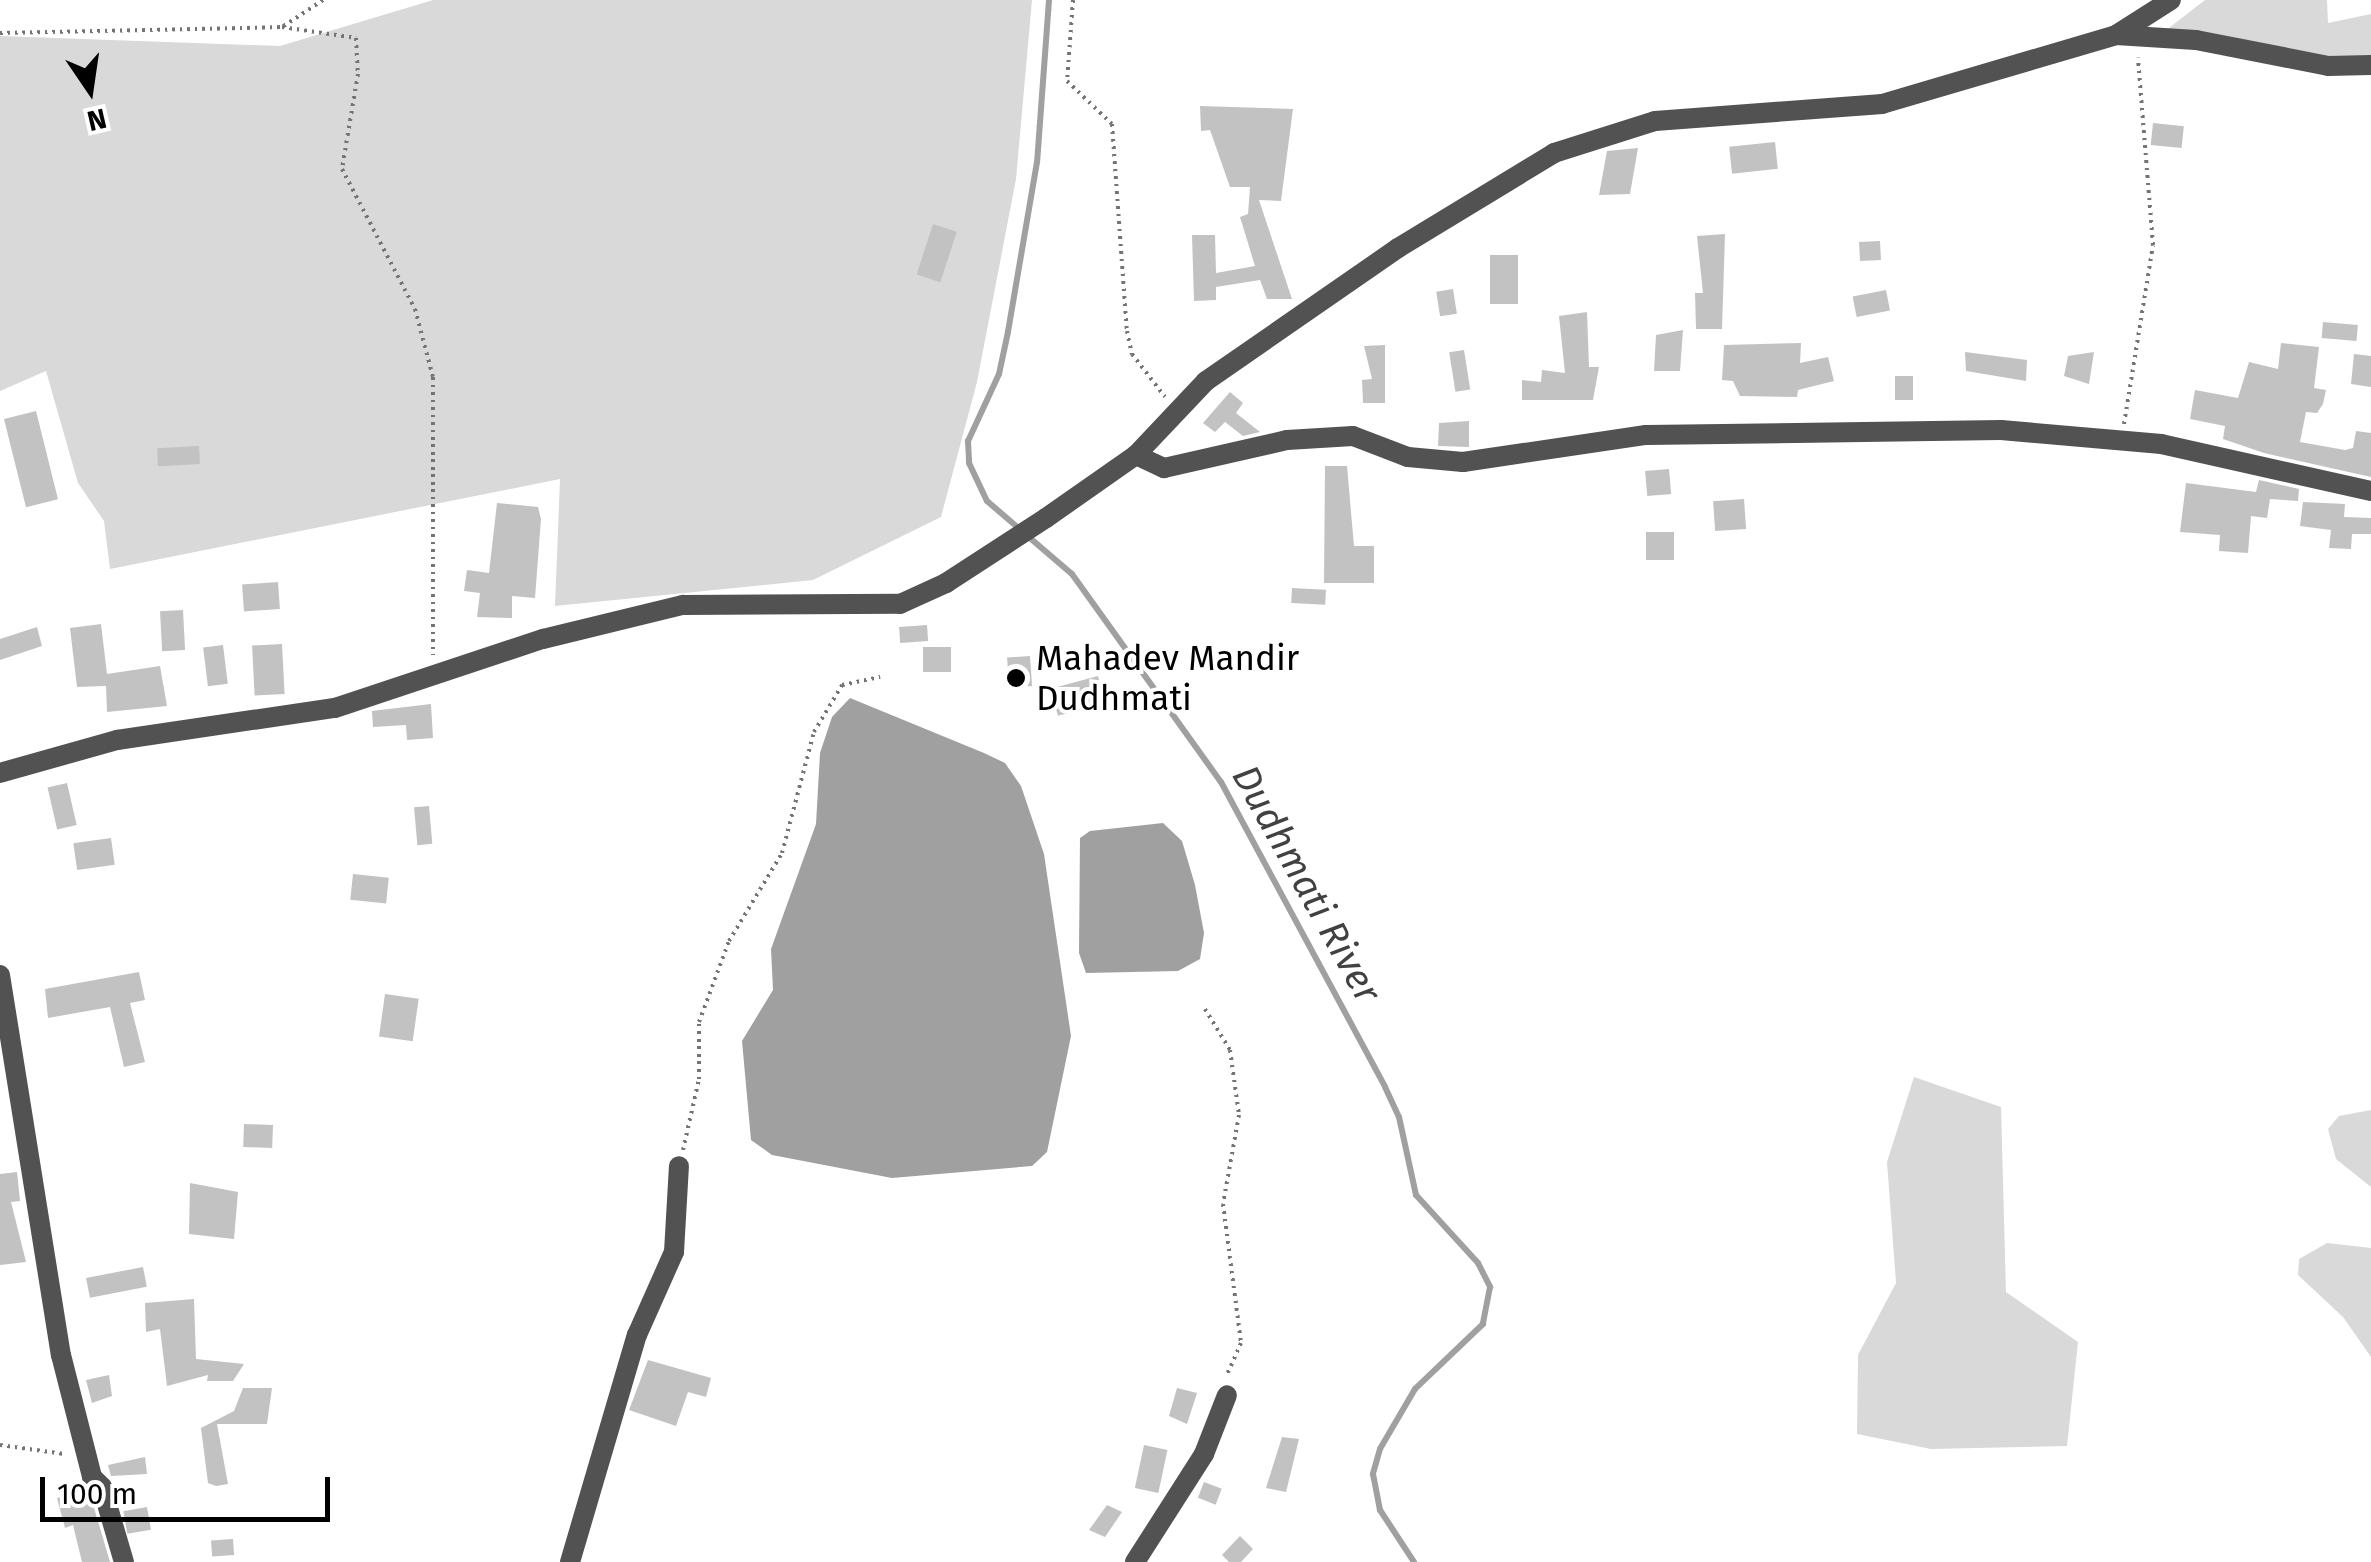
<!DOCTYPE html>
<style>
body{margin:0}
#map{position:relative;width:2371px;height:1562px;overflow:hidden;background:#fff;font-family:"Fira Sans",sans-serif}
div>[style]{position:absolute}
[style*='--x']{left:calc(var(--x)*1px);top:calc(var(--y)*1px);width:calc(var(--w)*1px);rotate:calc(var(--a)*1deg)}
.green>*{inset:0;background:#d9d9d9}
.water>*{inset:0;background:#a0a0a0}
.stream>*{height:6px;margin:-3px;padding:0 3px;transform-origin:3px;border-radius:3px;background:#a0a0a0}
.building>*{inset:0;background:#c2c2c2;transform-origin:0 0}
.path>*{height:4px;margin-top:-2px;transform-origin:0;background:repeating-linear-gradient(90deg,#747474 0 2.5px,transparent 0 7.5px)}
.minor>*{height:20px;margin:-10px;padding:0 10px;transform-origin:10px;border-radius:10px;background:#525252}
.tertiary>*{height:20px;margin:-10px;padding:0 10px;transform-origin:10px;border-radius:10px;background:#525252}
.dots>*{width:28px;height:28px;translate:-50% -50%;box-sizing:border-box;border:5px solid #fff;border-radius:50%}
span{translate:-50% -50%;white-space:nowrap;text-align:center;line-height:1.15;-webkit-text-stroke:8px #fff;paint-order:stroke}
.poi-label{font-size:35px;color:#000}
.left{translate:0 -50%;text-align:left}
.water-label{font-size:38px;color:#414141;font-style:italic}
.north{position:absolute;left:40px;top:40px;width:100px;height:100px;-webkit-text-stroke:8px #fff;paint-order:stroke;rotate:167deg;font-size:28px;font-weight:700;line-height:40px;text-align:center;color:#000}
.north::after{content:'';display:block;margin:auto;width:35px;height:45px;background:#000;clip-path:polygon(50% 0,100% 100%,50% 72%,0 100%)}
.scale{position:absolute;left:40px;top:1477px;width:290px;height:45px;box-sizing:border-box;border:5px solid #000;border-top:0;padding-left:12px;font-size:30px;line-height:35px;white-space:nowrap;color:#000;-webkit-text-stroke:8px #fff;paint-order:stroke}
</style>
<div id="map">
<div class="green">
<div style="clip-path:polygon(433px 0,1032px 0,1016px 179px,977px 382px,941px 517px,813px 580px,555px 606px,560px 479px,110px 569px,104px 521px,78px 483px,46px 371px,0 391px,0 36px,280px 46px)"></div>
<div style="clip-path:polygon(2205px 0,2327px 0,2328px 23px,2371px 14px,2371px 58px,2332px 59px,2165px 31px)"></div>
<div style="clip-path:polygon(1914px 1077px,2001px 1107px,2006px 1292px,2078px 1342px,2067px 1446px,1931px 1449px,1857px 1434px,1858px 1355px,1896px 1283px,1887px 1162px)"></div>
<div style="clip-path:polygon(2371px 1110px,2371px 1187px,2336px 1159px,2328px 1129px,2339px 1116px)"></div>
<div style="clip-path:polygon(2327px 1243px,2371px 1248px,2371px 1357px,2343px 1317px,2298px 1275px,2299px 1259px)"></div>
</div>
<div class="water">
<div style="clip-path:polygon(850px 698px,984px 753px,1005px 763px,1021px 786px,1044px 854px,1071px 1036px,1047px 1152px,1032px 1166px,892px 1178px,772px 1155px,751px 1140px,742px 1041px,773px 990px,771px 949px,816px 824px,820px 753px,832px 717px)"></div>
<div style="clip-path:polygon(1163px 823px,1182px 841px,1195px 885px,1204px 933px,1200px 959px,1178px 971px,1086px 973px,1079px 953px,1080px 838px,1090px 831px)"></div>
</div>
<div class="stream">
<div style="--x:1049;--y:0;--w:162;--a:94.2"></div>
<div style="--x:1037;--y:162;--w:172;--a:99.7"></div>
<div style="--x:1008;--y:332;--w:43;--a:102.1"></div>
<div style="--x:999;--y:374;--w:74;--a:114.8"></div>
<div style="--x:968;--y:441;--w:22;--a:87"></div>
<div style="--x:969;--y:463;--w:42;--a:64.7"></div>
<div style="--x:987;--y:501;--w:112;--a:40.7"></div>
<div style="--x:1072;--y:574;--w:256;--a:54.4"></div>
<div style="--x:1221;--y:782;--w:346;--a:61.7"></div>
<div style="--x:1385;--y:1087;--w:33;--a:65"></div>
<div style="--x:1399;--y:1117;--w:80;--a:77.7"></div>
<div style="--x:1416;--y:1195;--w:92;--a:47.6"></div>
<div style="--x:1478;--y:1263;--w:27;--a:63"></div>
<div style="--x:1490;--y:1287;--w:38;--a:101"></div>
<div style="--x:1483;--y:1324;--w:94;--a:136.3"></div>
<div style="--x:1415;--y:1389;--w:69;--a:120.3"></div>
<div style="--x:1380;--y:1449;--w:26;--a:106"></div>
<div style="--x:1373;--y:1474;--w:37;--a:79"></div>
<div style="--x:1380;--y:1510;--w:62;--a:56.8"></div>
</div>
<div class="building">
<div style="clip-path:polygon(1200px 106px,1293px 109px,1281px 201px,1259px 200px,1292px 299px,1267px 299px,1260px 280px,1216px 287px,1216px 300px,1194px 301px,1192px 235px,1215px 235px,1216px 273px,1255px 266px,1240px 217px,1248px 214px,1250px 187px,1230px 187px,1210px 130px,1201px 131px)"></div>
<div style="left:2153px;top:123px;width:31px;height:22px;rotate:6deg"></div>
<div style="left:1775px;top:142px;width:27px;height:46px;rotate:84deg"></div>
<div style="clip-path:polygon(1638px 148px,1630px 194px,1599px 195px,1607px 151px)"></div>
<div style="left:933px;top:224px;width:25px;height:53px;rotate:18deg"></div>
<div style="clip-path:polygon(1725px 234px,1722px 329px,1696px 329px,1695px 293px,1703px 293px,1697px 236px)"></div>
<div style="left:1880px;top:241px;width:19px;height:21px;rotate:87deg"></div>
<div style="left:1490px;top:255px;width:28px;height:49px"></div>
<div style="left:1453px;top:289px;width:25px;height:17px;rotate:81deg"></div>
<div style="left:1886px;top:290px;width:21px;height:34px;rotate:79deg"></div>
<div style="clip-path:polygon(1587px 312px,1589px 367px,1599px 367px,1593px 400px,1522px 400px,1522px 380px,1541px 382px,1542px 370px,1565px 373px,1559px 316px)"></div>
<div style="left:2323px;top:322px;width:35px;height:16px;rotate:5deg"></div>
<div style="clip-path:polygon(1683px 330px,1680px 371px,1654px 371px,1656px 335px)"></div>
<div style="clip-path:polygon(1801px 343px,1800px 363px,1828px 357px,1834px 381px,1798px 390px,1797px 397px,1740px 396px,1733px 381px,1722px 380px,1724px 345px)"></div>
<div style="clip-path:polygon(2281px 343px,2319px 347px,2314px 388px,2326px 390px,2323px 404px,2317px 413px,2306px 412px,2300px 442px,2345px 450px,2353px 448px,2356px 431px,2371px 433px,2371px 477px,2264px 453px,2223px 439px,2225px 426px,2190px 419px,2195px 390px,2238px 398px,2249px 362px,2278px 369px)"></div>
<div style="clip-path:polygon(1385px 345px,1385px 403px,1363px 403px,1362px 380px,1372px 379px,1364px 346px)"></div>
<div style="left:1464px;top:350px;width:40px;height:15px;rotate:81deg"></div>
<div style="clip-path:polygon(1965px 352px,2027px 360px,2026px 381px,1966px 371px)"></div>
<div style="clip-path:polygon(2094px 352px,2089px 384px,2064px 376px,2068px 356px)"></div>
<div style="clip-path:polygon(2354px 354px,2371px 356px,2371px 387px,2351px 384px)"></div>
<div style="left:1895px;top:376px;width:18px;height:24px"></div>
<div style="clip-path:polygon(1230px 392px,1243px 403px,1236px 413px,1260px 432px,1243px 436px,1225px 422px,1215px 432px,1203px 423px)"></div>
<div style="left:36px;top:411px;width:91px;height:33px;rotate:76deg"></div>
<div style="clip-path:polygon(1469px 421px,1469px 447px,1438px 446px,1439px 423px)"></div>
<div style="left:199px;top:446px;width:18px;height:42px;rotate:87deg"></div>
<div style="clip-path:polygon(1325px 466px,1347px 466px,1354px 546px,1374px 546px,1374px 583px,1324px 583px)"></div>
<div style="left:1669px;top:469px;width:25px;height:24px;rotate:85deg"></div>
<div style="clip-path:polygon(2259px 480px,2299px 489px,2298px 501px,2270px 499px,2267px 518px,2251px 516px,2248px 553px,2219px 551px,2220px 535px,2180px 532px,2186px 483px,2256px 492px)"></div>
<div style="left:1744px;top:499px;width:30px;height:31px;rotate:86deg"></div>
<div style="clip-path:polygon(2303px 502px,2345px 504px,2344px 517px,2371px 518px,2371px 534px,2352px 534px,2351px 549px,2329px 548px,2331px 530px,2300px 526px)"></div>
<div style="clip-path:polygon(497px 503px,538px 507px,541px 519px,535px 598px,512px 596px,512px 618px,477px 617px,480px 593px,464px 591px,467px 570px,489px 573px)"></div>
<div style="left:1674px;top:532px;width:28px;height:28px;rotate:90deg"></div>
<div style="left:278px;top:582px;width:27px;height:36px;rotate:86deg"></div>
<div style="left:1292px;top:588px;width:34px;height:15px;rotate:3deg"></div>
<div style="left:183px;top:610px;width:40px;height:23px;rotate:87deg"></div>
<div style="clip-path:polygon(101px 624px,107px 674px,160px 666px,167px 706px,107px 712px,106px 686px,77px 687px,70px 628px)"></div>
<div style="left:927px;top:625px;width:16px;height:28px;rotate:86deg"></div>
<div style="clip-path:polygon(37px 627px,42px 646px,0 660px,0 639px)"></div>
<div style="left:282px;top:644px;width:50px;height:30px;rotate:87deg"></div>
<div style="left:223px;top:645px;width:39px;height:20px;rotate:83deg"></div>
<div style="left:951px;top:647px;width:25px;height:28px;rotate:90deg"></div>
<div style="left:1030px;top:656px;width:30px;height:23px;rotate:86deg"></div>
<div style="left:1098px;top:676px;width:28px;height:49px;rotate:75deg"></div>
<div style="clip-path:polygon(431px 704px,433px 738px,407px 740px,406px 725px,373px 727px,372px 711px)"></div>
<div style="left:67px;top:783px;width:43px;height:20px;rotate:77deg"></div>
<div style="left:429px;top:806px;width:38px;height:15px;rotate:85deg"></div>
<div style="left:111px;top:838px;width:27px;height:38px;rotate:82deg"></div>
<div style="left:353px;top:874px;width:36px;height:26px;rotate:6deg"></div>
<div style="clip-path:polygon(139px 972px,145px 1000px,130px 1003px,145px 1062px,124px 1067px,110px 1007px,48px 1018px,45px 989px)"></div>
<div style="left:385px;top:994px;width:34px;height:43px;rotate:8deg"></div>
<div style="left:244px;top:1124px;width:29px;height:23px;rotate:2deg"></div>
<div style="clip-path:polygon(17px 1172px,20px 1201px,11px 1202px,26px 1262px,0 1265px,0 1174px)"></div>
<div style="clip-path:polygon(190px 1183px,238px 1192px,234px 1239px,189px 1234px)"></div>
<div style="left:143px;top:1267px;width:20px;height:58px;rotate:79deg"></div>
<div style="clip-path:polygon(194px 1299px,196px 1359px,244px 1364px,233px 1381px,207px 1381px,208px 1375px,167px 1386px,160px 1329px,146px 1332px,145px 1303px)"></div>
<div style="clip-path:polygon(648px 1360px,711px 1378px,706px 1397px,688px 1392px,676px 1426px,629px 1410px)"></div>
<div style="clip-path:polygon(109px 1375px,112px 1396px,92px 1403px,86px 1380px)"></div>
<div style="clip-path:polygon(243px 1388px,272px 1388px,267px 1424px,217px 1424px,228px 1484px,216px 1486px,208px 1483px,201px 1428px,234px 1411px)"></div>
<div style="clip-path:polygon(1177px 1388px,1197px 1393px,1187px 1424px,1169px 1416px)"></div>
<div style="clip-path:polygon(1282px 1437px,1299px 1439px,1286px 1492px,1266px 1488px)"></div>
<div style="left:1144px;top:1445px;width:24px;height:44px;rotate:12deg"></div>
<div style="clip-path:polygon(145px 1457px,147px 1474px,111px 1476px,108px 1465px)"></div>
<div style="left:1204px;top:1482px;width:19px;height:17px;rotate:21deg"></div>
<div style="clip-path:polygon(87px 1491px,90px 1494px,110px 1562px,82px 1562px,73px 1525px,65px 1528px,57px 1498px)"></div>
<div style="clip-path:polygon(1107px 1505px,1122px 1512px,1105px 1537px,1089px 1530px)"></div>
<div style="left:147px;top:1507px;width:23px;height:24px;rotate:80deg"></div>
<div style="clip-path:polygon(1240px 1536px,1253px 1549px,1241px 1562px,1229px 1562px,1222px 1555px)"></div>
<div style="left:233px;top:1539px;width:16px;height:22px;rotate:86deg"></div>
</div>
<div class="path">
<div style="--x:323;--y:0;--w:49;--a:146.6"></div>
<div style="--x:282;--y:27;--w:75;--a:8.5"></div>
<div style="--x:356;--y:38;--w:36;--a:87"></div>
<div style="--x:358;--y:74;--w:96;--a:99.6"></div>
<div style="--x:342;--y:169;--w:158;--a:62.5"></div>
<div style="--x:415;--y:309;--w:70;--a:75.2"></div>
<div style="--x:433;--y:377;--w:278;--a:90"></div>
<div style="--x:1073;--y:0;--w:81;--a:94.2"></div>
<div style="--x:1067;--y:81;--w:62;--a:43.7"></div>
<div style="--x:1112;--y:124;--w:208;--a:85.9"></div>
<div style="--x:1127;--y:331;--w:24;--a:78"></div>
<div style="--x:1132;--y:354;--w:54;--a:52.5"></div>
<div style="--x:0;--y:33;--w:282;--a:-1.2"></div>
<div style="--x:2124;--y:424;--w:181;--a:-80.8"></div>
<div style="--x:2153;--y:245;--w:188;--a:-94.6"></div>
<div style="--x:1205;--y:1009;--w:48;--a:58.6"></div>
<div style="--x:1230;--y:1050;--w:66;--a:82.1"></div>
<div style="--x:1239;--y:1115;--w:90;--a:100.2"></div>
<div style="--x:1223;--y:1204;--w:140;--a:82.6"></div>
<div style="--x:1241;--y:1343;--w:35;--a:114"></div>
<div style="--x:683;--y:1150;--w:73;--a:-77.3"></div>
<div style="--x:699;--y:1079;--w:57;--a:-90"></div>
<div style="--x:699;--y:1022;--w:86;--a:-69.7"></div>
<div style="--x:729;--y:941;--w:103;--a:-58.9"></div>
<div style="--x:782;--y:853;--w:125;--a:-75.2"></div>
<div style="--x:814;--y:732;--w:55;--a:-59.2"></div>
<div style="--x:842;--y:685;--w:39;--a:-12"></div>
<div style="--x:0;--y:1445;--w:65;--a:8"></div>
</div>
<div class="minor">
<div style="--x:2116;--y:35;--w:80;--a:3.6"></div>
<div style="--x:2196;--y:40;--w:135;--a:11.1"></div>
<div style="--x:2328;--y:66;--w:43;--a:-1.3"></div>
<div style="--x:0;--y:975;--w:385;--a:80.9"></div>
<div style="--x:61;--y:1355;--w:126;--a:75.7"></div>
<div style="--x:92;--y:1477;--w:14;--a:45"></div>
<div style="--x:102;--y:1487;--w:78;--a:73.7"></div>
<div style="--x:570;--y:1562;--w:237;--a:-73.6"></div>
<div style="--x:637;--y:1335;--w:91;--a:-66"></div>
<div style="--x:674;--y:1252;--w:86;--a:-86.7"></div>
<div style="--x:1135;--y:1562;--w:128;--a:-57.4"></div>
<div style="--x:1204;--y:1454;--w:63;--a:-68.7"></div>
</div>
<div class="tertiary">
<div style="--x:1136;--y:455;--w:31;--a:25"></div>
<div style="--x:1164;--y:468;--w:126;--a:-12.8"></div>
<div style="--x:1287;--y:440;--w:66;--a:-3.5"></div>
<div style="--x:1353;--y:436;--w:59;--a:20.9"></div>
<div style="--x:1408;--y:457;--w:55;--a:5.2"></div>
<div style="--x:1463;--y:462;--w:185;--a:-8.4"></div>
<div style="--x:1646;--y:435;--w:355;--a:-0.8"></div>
<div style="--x:2001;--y:430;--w:161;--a:5"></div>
<div style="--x:2161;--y:444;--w:215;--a:12.6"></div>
<div style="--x:0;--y:773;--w:122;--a:-15.8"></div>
<div style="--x:117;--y:740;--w:220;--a:-8.4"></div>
<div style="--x:335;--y:708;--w:219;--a:-18.4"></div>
<div style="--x:543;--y:639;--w:144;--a:-13.7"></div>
<div style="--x:683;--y:605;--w:217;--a:-0.3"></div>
<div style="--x:900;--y:604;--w:51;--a:-24.5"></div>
<div style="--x:946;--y:583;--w:119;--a:-33"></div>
<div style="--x:1046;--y:518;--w:110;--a:-35"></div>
<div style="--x:1136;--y:455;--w:102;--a:-46.6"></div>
<div style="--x:1206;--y:381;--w:234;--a:-34.7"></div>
<div style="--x:1398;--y:248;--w:183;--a:-31.3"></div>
<div style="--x:1554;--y:153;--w:106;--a:-17.6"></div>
<div style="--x:1655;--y:121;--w:228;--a:-4.3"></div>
<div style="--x:1882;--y:104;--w:244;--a:-16.4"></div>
<div style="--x:2116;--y:35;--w:65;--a:-32.5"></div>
</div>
<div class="dots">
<div style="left:1016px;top:678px;background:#000"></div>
</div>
<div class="poi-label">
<span class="left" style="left:1036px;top:678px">Mahadev Mandir<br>Dudhmati</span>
</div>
<div class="water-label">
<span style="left:1306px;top:884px;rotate:61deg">Dudhmati River</span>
</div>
<div class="north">N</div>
<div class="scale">100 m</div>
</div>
